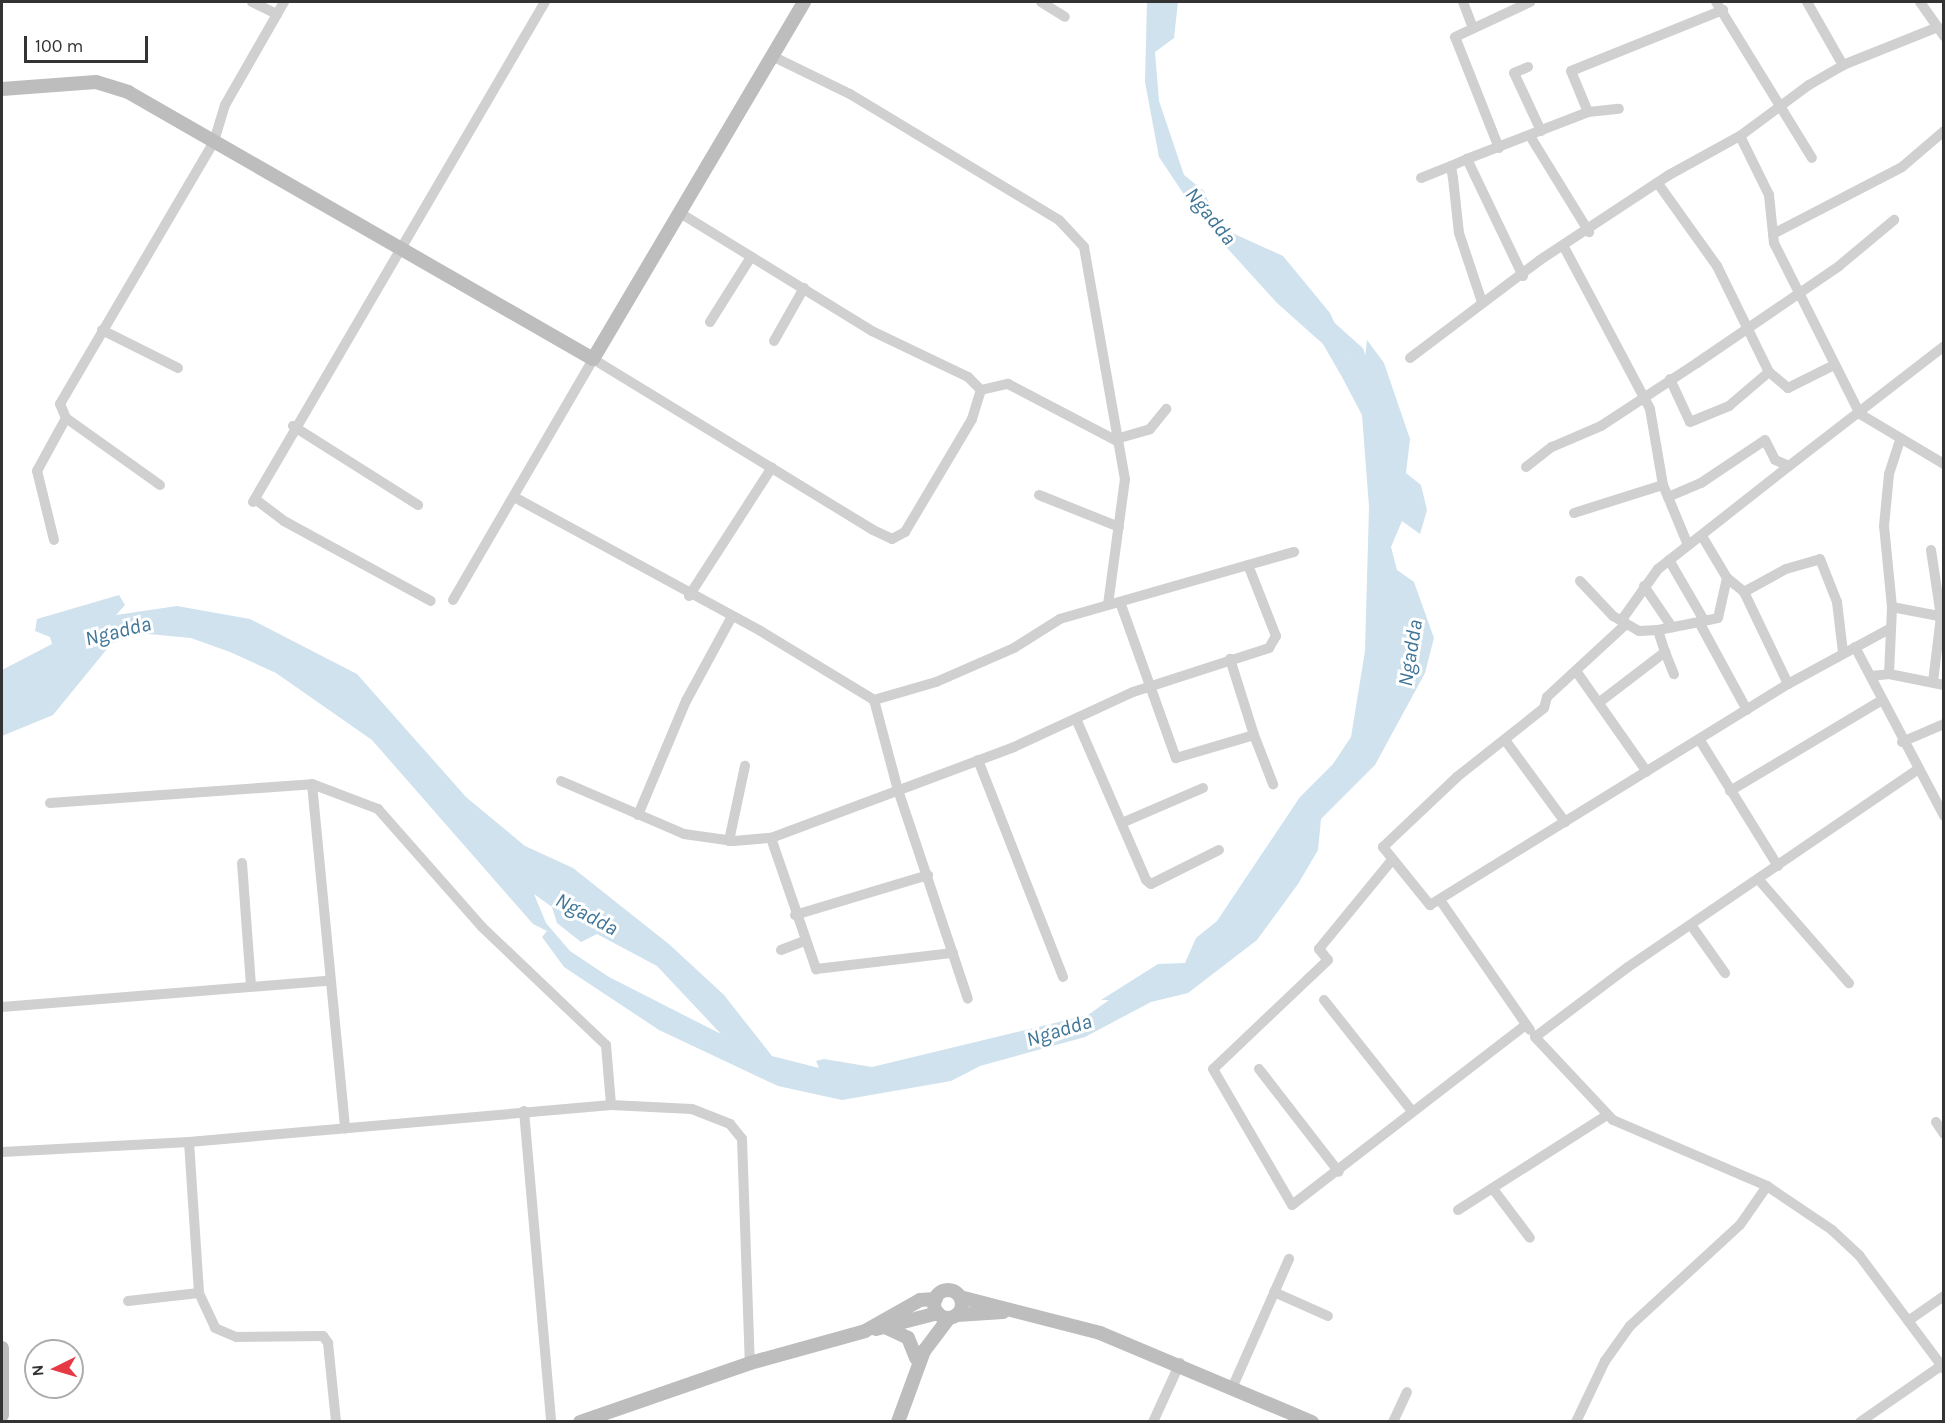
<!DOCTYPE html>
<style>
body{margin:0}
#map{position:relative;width:1945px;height:1423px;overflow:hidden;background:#fff;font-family:Karla,sans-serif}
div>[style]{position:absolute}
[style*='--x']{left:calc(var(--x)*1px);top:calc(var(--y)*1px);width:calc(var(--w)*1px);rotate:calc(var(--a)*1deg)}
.water>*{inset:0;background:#cfe2ee}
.river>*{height:15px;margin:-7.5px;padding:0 7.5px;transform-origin:7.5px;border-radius:7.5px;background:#cfe2ee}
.street>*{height:10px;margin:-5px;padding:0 5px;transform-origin:5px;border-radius:5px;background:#d0d0d0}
.secondary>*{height:14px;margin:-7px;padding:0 7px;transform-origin:7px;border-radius:7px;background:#bdbdbd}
.secondary>.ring{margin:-7px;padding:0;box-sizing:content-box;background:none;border:14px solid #bdbdbd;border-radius:50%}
span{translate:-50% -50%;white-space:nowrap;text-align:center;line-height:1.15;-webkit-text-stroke:6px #fff;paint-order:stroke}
.water-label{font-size:21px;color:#3f7597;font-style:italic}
.frame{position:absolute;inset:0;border:3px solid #333;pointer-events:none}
.north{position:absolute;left:24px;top:1339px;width:60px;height:60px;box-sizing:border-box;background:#fff;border:2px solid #adadad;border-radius:50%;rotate:265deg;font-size:16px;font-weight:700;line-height:24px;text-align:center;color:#333}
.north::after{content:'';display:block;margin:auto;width:21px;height:27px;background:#e63946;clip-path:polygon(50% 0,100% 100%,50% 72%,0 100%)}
.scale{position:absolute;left:24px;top:36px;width:124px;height:27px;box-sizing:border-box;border:3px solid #333;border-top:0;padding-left:8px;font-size:18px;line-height:21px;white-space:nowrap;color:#333;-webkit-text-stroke:4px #fff;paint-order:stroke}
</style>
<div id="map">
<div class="water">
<div style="clip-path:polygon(evenodd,1147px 2px,1178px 2px,1174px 38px,1155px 52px,1159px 101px,1184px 175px,1204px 191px,1219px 227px,1283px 256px,1330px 313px,1362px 384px,1367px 340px,1384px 363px,1410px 439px,1406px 473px,1421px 485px,1427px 510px,1420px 534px,1402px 521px,1391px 547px,1397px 570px,1414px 582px,1434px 638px,1425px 673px,1375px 765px,1321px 819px,1318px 850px,1298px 884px,1257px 940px,1188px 993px,1151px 1002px,1085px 1037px,980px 1066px,951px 1081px,842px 1100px,778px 1086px,659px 1030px,564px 967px,542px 937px,547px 931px,533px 924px,372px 740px,276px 673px,230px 652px,191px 638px,138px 633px,111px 644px,53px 715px,2px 736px,2px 670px,52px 644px,50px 637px,35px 631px,37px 619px,119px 595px,125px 605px,116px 615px,177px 606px,250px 619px,357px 674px,466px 797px,525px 846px,573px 868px,670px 945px,724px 995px,772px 1056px,819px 1068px,816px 1061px,824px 1059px,872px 1067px,1088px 1015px,1109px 1000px,1101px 1000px,1158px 964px,1185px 963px,1196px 938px,1217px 921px,1300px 797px,1333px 764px,1351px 737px,1365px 651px,1369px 507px,1362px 415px,1342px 377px,1323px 344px,1277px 303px,1199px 217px,1159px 157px,1145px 82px,1147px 2px,534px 894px,552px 907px,557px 923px,581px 942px,597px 934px,657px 966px,721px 1034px,609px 977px,570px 951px,546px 923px,534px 894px)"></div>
</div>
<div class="river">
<div style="--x:1327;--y:326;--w:39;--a:42"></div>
<div style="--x:1356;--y:352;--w:45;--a:73.2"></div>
</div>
<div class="street">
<div style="--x:252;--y:2;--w:28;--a:26"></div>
<div style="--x:1041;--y:2;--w:28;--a:32"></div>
<div style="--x:1463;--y:2;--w:26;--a:69"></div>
<div style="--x:1716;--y:2;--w:183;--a:58.4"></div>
<div style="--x:1807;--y:2;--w:73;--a:60.3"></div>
<div style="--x:1920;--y:2;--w:42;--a:54.8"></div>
<div style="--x:774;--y:57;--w:85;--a:26"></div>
<div style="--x:850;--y:94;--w:244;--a:31.1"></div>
<div style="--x:1059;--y:220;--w:37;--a:47"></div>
<div style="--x:1084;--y:247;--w:236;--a:80"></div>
<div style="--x:1125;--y:479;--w:127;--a:97.7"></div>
<div style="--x:1528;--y:67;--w:15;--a:157"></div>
<div style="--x:1514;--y:73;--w:64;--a:65"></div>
<div style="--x:1588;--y:112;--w:31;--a:-6"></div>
<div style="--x:1530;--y:136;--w:113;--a:58.4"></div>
<div style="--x:1740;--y:136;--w:66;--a:63.8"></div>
<div style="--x:1769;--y:195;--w:48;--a:84.1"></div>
<div style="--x:1774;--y:243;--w:191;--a:63.3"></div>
<div style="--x:1860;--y:414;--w:98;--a:30.8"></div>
<div style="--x:1499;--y:148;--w:119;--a:-111.6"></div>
<div style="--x:1455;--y:37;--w:83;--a:-25"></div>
<div style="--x:1467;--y:159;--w:17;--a:156"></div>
<div style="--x:1451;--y:166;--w:12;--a:81"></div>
<div style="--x:1453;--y:178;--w:55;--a:83.8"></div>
<div style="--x:1459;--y:233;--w:73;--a:71.6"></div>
<div style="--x:1421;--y:178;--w:32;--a:-22"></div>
<div style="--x:1659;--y:185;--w:100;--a:54.4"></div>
<div style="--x:1717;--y:266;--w:118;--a:63.9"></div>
<div style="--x:1769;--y:372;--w:25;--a:40"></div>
<div style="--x:1788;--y:388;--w:51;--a:-26.6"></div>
<div style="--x:1773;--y:234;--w:145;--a:-27.4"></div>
<div style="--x:1902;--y:167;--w:55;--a:-40.6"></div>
<div style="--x:1564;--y:247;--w:183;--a:62"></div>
<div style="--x:1650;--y:409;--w:77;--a:80.3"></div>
<div style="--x:1663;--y:485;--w:65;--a:67.4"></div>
<div style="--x:1523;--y:276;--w:130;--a:-115.6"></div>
<div style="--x:1467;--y:159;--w:130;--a:-21.2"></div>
<div style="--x:1588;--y:112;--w:44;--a:-112.5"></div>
<div style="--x:1571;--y:71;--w:164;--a:-21.9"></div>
<div style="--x:710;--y:322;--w:77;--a:-57.8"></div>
<div style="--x:102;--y:330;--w:85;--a:26.6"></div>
<div style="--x:774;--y:341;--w:61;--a:-60.5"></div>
<div style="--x:1410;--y:358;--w:163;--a:-37"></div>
<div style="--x:1540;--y:260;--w:154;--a:-33.4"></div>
<div style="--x:1669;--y:175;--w:81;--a:-28.8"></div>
<div style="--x:1740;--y:136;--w:86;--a:-36.5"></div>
<div style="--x:1809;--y:85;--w:39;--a:-30"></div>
<div style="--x:1843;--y:65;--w:102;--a:-21.8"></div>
<div style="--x:1670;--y:379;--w:47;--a:65.1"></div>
<div style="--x:1690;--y:422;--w:42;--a:-22.3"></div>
<div style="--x:1729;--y:406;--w:52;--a:-40.4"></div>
<div style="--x:981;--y:390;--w:28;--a:-13"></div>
<div style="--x:1008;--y:384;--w:123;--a:27.6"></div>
<div style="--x:293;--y:426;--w:148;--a:32.3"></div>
<div style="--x:1116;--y:439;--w:35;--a:-16"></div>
<div style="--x:1150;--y:429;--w:26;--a:-51"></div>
<div style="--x:1789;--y:466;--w:167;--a:141.8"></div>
<div style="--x:1658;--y:569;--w:60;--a:125.5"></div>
<div style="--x:1623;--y:618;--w:7;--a:74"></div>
<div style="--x:1625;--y:625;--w:106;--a:137.3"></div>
<div style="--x:1547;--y:697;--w:11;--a:105"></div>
<div style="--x:1544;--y:708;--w:111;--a:141.6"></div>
<div style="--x:1457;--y:777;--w:102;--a:136.6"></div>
<div style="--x:1383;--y:847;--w:75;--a:51"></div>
<div style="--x:1430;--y:905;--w:421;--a:-31.7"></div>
<div style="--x:1788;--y:684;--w:117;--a:-28.5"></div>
<div style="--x:1526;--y:467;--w:33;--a:-38"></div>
<div style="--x:1552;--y:447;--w:53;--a:-23.2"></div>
<div style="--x:1601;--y:426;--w:115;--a:-33.3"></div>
<div style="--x:1697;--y:363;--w:172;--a:-34.3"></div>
<div style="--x:1839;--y:266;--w:72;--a:-39.9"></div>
<div style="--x:160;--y:485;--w:115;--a:-144.5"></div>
<div style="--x:66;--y:418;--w:15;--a:-113"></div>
<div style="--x:60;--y:404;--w:305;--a:-59.6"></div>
<div style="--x:214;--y:141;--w:38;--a:-73"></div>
<div style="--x:225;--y:105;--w:119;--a:-60.2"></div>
<div style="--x:1039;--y:495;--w:86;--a:21.8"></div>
<div style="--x:514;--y:497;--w:279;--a:28.5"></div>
<div style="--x:759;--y:630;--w:135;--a:31.3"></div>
<div style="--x:874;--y:700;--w:93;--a:75.1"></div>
<div style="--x:898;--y:790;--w:220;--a:71.5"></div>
<div style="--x:1668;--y:497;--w:36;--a:-23"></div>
<div style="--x:1701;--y:483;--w:77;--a:-33.9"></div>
<div style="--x:1765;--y:440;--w:22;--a:63"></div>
<div style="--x:1775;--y:460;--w:15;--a:23"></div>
<div style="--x:1789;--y:466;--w:196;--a:-37.7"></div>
<div style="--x:255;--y:499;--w:36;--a:37"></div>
<div style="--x:284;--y:521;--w:167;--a:28.6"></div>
<div style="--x:253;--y:502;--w:579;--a:-59.72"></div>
<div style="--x:1574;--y:513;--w:93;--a:-17.5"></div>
<div style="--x:54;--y:540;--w:71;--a:-103.8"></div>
<div style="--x:37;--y:471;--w:60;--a:-61.3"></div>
<div style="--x:1931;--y:550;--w:67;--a:81.4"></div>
<div style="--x:1941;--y:616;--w:66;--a:96.9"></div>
<div style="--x:1669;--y:560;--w:66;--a:59.9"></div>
<div style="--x:1702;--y:617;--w:6;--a:121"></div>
<div style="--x:1699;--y:622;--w:19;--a:-12"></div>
<div style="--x:1718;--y:618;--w:41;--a:-77.3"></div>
<div style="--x:1727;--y:578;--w:49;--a:-120.8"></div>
<div style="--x:1248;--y:565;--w:48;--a:-15.8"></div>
<div style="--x:1727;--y:578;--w:22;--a:39"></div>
<div style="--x:1744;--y:592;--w:102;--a:64.4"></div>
<div style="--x:1580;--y:581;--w:48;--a:46.7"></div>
<div style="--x:1613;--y:616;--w:30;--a:30"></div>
<div style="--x:1639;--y:631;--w:19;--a:-3"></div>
<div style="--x:1644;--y:586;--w:50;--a:55.7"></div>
<div style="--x:1744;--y:592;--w:48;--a:-28.7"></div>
<div style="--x:1786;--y:569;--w:35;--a:-16"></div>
<div style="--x:1820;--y:559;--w:46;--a:68.4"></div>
<div style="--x:1837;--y:602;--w:50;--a:83.2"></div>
<div style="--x:689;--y:596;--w:153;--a:-57.2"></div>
<div style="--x:453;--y:600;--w:279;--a:-59.8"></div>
<div style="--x:593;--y:359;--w:328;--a:31.4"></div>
<div style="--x:873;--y:530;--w:21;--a:25"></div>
<div style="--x:892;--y:539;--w:15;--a:-28"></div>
<div style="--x:905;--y:532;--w:131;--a:-59.3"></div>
<div style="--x:972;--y:419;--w:30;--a:-73"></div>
<div style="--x:981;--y:390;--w:18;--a:-135"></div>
<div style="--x:968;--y:377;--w:106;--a:-154.4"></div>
<div style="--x:872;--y:331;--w:223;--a:-148.4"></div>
<div style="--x:1120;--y:602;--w:166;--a:70.3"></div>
<div style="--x:1176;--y:758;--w:81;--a:-16.4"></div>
<div style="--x:1254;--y:735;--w:80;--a:-107.5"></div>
<div style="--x:1892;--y:607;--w:53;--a:10.9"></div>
<div style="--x:1855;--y:647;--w:191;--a:62.2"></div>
<div style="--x:1665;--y:652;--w:24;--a:68"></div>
<div style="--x:1576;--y:671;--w:123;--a:54.9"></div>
<div style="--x:1889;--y:674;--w:67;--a:-87.4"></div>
<div style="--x:1892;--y:607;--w:81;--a:-95.6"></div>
<div style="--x:1884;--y:526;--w:52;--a:-84.5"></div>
<div style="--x:1889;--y:474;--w:35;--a:-72"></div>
<div style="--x:1871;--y:676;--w:18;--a:-6"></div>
<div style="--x:1889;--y:674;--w:56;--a:11.3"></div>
<div style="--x:1601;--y:701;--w:81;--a:-37.4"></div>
<div style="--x:1665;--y:652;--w:23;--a:-108"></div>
<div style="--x:1658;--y:630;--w:42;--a:-11"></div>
<div style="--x:1699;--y:622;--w:100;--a:61.4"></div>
<div style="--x:1077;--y:721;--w:173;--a:66.5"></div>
<div style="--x:1146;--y:880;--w:6;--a:39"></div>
<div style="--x:1151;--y:884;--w:76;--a:-26.6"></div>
<div style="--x:1254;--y:735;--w:53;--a:68.8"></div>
<div style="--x:1505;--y:740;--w:102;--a:53.8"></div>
<div style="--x:1701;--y:742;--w:146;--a:58.2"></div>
<div style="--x:1902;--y:742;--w:46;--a:-23.2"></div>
<div style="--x:978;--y:760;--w:233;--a:68.6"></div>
<div style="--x:1917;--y:770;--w:350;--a:145.7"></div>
<div style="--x:1628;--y:967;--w:116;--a:143"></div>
<div style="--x:1535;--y:1037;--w:114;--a:46.8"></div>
<div style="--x:1613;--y:1120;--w:168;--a:23.2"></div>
<div style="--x:1767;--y:1186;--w:78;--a:34.1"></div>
<div style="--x:1832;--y:1230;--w:37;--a:43"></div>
<div style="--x:1859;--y:1255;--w:142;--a:53.3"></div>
<div style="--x:561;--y:781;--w:134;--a:23.3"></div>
<div style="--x:684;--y:834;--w:50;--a:8"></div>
<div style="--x:734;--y:841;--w:37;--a:-5"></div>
<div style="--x:771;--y:838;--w:259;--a:-20.5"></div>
<div style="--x:1014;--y:747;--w:131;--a:-24.8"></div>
<div style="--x:1133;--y:692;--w:143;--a:-17.9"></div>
<div style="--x:1269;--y:648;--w:14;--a:-60"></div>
<div style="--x:1276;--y:636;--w:76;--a:-111.5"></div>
<div style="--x:1248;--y:565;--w:196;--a:164"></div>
<div style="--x:1060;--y:619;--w:54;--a:147.8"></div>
<div style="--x:1014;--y:648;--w:85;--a:156.4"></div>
<div style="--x:936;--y:682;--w:65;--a:163.8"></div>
<div style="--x:312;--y:784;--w:346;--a:84.5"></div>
<div style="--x:1730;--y:791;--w:177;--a:-30.9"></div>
<div style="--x:50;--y:803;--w:263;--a:-4.1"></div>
<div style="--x:312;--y:784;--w:71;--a:20.7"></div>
<div style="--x:378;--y:809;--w:157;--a:48.6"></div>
<div style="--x:482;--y:927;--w:171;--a:43.6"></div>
<div style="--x:606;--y:1045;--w:60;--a:85.2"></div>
<div style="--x:638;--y:815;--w:124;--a:-67.2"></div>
<div style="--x:686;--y:701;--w:94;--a:-61.5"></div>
<div style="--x:1124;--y:822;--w:86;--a:-23.3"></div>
<div style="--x:771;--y:838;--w:139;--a:71"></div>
<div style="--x:816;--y:969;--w:138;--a:-6.7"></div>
<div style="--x:729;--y:841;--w:77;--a:-78"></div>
<div style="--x:1392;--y:860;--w:115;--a:129.4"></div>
<div style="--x:1319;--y:949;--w:14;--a:51"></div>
<div style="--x:1328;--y:960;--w:158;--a:136.5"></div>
<div style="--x:1213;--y:1069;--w:157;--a:59.8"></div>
<div style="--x:1292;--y:1205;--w:295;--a:-37.6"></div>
<div style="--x:242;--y:863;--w:124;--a:85.8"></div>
<div style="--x:1759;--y:880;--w:137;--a:48.9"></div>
<div style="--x:1440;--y:900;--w:158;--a:55.3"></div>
<div style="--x:795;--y:915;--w:139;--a:-16.7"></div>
<div style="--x:1691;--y:925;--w:59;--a:54.7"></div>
<div style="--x:781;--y:950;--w:25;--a:-21"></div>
<div style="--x:1324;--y:1000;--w:142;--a:51.6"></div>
<div style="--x:2;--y:1007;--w:327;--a:-4.6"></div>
<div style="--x:1259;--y:1069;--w:130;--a:52.2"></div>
<div style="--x:524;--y:1111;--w:312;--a:85"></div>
<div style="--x:1936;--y:1122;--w:14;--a:56"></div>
<div style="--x:189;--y:1142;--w:151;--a:86.2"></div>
<div style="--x:199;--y:1293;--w:38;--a:65"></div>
<div style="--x:215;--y:1328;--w:23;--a:23"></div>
<div style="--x:236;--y:1337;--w:87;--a:-0.7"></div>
<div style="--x:323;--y:1336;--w:9;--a:54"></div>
<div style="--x:328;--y:1343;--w:79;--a:84.2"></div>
<div style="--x:2;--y:1152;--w:187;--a:-3.1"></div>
<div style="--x:189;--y:1142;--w:424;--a:-5"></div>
<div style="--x:611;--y:1105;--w:81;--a:2.8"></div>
<div style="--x:692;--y:1109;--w:41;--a:21.5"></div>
<div style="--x:730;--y:1124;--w:19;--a:51"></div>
<div style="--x:742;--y:1139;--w:224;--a:88"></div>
<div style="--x:1493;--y:1189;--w:61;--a:52.9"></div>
<div style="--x:1458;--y:1210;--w:177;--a:-32.5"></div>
<div style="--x:1274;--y:1292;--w:59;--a:24"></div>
<div style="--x:128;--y:1301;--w:71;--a:-6.4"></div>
<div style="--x:1908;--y:1321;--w:44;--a:-34.8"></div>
<div style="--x:1233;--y:1386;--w:139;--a:-66.2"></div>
<div style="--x:1153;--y:1422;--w:65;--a:-65.4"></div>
<div style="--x:1393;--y:1422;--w:33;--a:-65"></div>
<div style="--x:1576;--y:1422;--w:68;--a:-64.6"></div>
<div style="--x:1605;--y:1361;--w:43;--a:-54.5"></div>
<div style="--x:1630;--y:1326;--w:149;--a:-42.6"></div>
<div style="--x:1740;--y:1225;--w:47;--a:-55.3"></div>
<div style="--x:1860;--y:1422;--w:98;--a:-34.7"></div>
</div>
<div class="secondary">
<div style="--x:2;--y:89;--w:94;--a:-4.3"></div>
<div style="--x:96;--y:82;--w:34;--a:17"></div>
<div style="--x:128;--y:92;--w:536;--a:29.86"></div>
<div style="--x:593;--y:359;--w:415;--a:-59.4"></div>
<div class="ring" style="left:934px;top:1290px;width:14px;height:14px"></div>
<div style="--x:960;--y:1297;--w:145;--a:14.4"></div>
<div style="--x:1100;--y:1333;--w:230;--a:22.8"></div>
<div style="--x:957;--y:1315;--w:46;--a:-3.7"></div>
<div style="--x:887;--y:1328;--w:23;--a:25"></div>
<div style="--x:908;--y:1338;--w:22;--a:68"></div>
<div style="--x:876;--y:1329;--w:64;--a:-14.5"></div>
<div style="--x:2;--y:1348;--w:67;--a:90"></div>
<div style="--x:580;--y:1422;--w:180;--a:-19.1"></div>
<div style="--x:750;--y:1363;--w:119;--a:-15.5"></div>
<div style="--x:865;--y:1331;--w:63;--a:-29.4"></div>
<div style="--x:920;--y:1300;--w:16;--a:-4"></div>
<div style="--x:898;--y:1422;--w:76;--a:-69.9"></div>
<div style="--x:924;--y:1351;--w:41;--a:-52.9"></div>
</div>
<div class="water-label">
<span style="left:1211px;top:216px;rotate:51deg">Ngadda</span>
<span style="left:118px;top:631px;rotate:-14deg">Ngadda</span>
<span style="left:1410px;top:653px;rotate:-81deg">Ngadda</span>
<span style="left:587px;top:914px;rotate:28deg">Ngadda</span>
<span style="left:1059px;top:1030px;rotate:-17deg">Ngadda</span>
</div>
<div class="frame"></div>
<div class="north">N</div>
<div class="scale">100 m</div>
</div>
